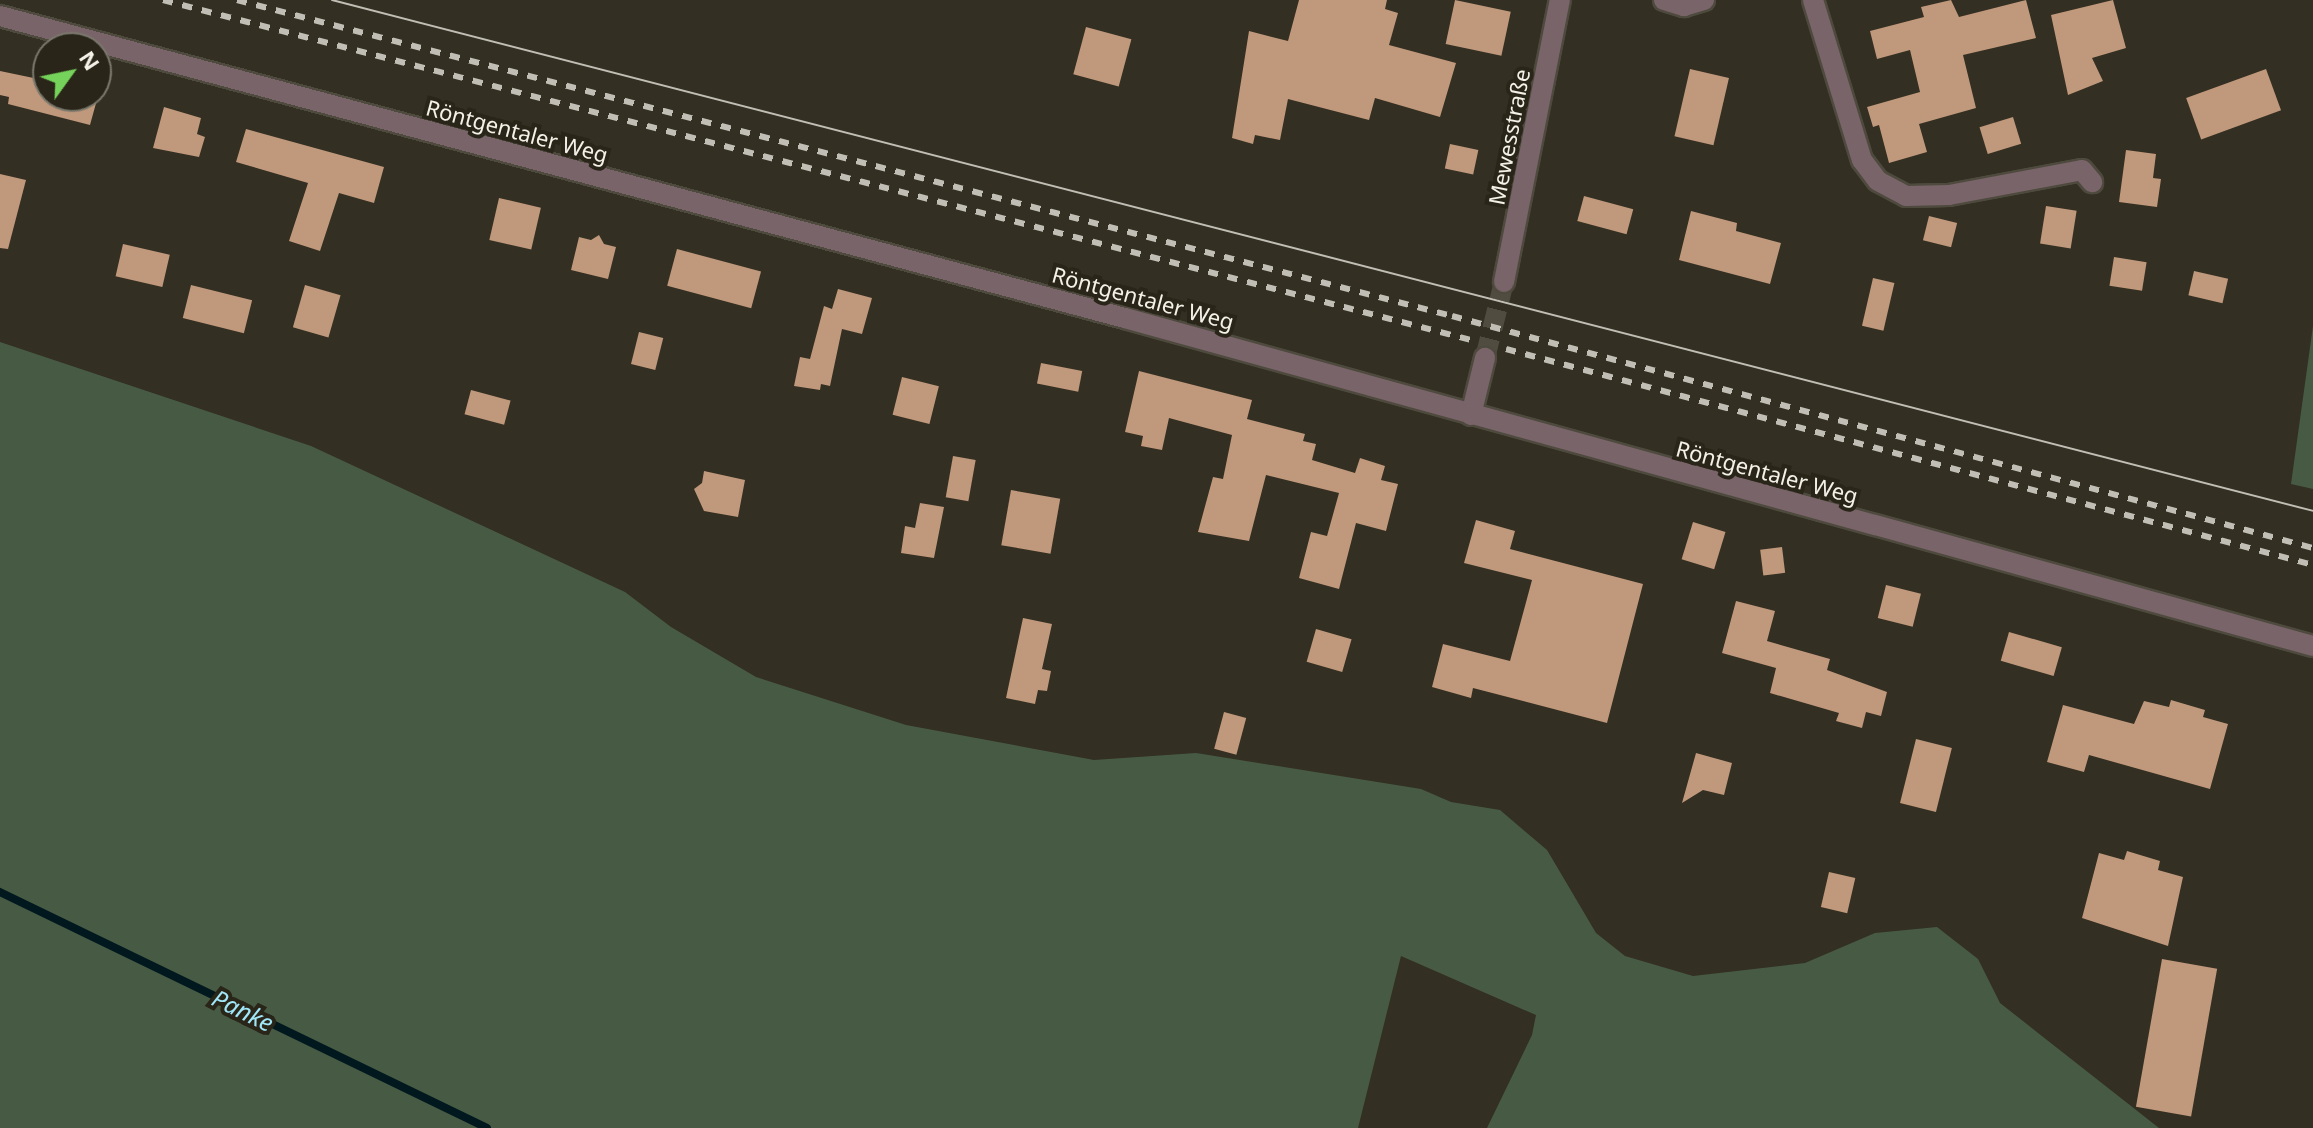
<!DOCTYPE html>
<meta charset="utf-8">
<style>
body{margin:0}
#map{position:relative;width:2313px;height:1128px;overflow:hidden;background:#332f22;font-family:"Noto Sans",sans-serif}
div>[style]{position:absolute}
[style*='--x']{left:calc(var(--x)*1px);top:calc(var(--y)*1px);width:calc(var(--w)*1px);rotate:calc(var(--a)*1deg)}
.green>*{inset:0;background:#475b44}
.stream>*{height:8px;margin:-4px;padding:0 4px;transform-origin:4px;border-radius:4px;background:#00181e}
.building>*{inset:0;background:#c0987b;transform-origin:0 0}
.minor-tunnel>*{height:20px;margin-top:-10px;transform-origin:0;background:repeating-linear-gradient(90deg,#504c40 0 20px,transparent 0 30px)}
.roads{filter:drop-shadow(2px 0 #4e4a3e) drop-shadow(-2px 0 #4e4a3e) drop-shadow(0 2px #4e4a3e) drop-shadow(0 -2px #4e4a3e)}
.minor>*{height:20px;margin:-10px;padding:0 10px;transform-origin:10px;border-radius:10px;background:#796469}
.tram>*{height:2px;margin:-1px;padding:0 1px;transform-origin:1px;border-radius:1px;background:#c1beb5}
.rail>*{height:6px;margin-top:-3px;transform-origin:0;background:repeating-linear-gradient(90deg,#c1beb5 0 10px,transparent 0 20px)}
span{translate:-50% -50%;white-space:nowrap;text-align:center;line-height:1.15;-webkit-text-stroke:8px #292518;paint-order:stroke}
.street-label{font-size:22px;color:#f4f1e9}
.water-label{font-size:24px;color:#a0e6f8;font-style:italic}
.north{position:absolute;left:32px;top:32px;width:80px;height:80px;box-sizing:border-box;background:#292518;border:2px solid #7a776c;border-radius:50%;rotate:57deg;font-size:22px;font-weight:700;line-height:32px;text-align:center;color:#f4f1e9}
.north::after{content:'';display:block;margin:auto;width:28px;height:36px;background:#75d25a;clip-path:polygon(50% 0,100% 100%,50% 72%,0 100%)}
</style>
<div id="map">
<div class="green">
<div style="clip-path:polygon(2313px 326px,2313px 489px,2291px 484px)"></div>
<div style="clip-path:polygon(0 342px,311px 446px,625px 592px,671px 627px,756px 677px,906px 725px,1094px 760px,1196px 753px,1421px 789px,1451px 802px,1500px 810px,1547px 850px,1596px 933px,1625px 956px,1693px 976px,1805px 963px,1875px 933px,1937px 927px,1978px 959px,2000px 1003px,2159px 1128px,1487px 1128px,1532px 1035px,1536px 1015px,1401px 956px,1358px 1128px,0 1128px)"></div>
</div>
<div class="stream">
<div style="--x:0;--y:892;--w:541;--a:25.85"></div>
</div>
<div class="building">
<div style="clip-path:polygon(1299px 0,1387px 0,1385px 9px,1398px 13px,1389px 45px,1456px 63px,1440px 117px,1375px 98px,1369px 120px,1288px 99px,1280px 140px,1255px 135px,1253px 144px,1232px 138px,1249px 31px,1288px 41px)"></div>
<div style="left:1455px;top:0;width:57px;height:45px;rotate:12deg"></div>
<div style="clip-path:polygon(1951px 0,1959px 17px,2026px 0,2036px 38px,1963px 55px,1976px 108px,1919px 124px,1927px 152px,1889px 163px,1879px 125px,1873px 127px,1867px 107px,1920px 92px,1910px 50px,1877px 59px,1870px 31px,1924px 17px,1921px 7px)"></div>
<div style="clip-path:polygon(2113px 0,2126px 48px,2092px 58px,2103px 81px,2068px 95px,2051px 15px)"></div>
<div style="left:1086px;top:27px;width:47px;height:49px;rotate:15deg"></div>
<div style="left:1690px;top:69px;width:40px;height:69px;rotate:13deg"></div>
<div style="left:2266px;top:69px;width:44px;height:85px;rotate:70deg"></div>
<div style="clip-path:polygon(0 71px,48px 81px,48px 96px,98px 96px,90px 125px,8px 104px,9px 97px,0 95px)"></div>
<div style="clip-path:polygon(164px 107px,201px 118px,197px 134px,205px 137px,199px 157px,153px 148px)"></div>
<div style="left:2013px;top:117px;width:28px;height:35px;rotate:73deg"></div>
<div style="clip-path:polygon(246px 129px,384px 167px,374px 203px,339px 193px,320px 251px,289px 241px,308px 183px,236px 162px)"></div>
<div style="left:1450px;top:144px;width:29px;height:25px;rotate:12deg"></div>
<div style="clip-path:polygon(2126px 150px,2156px 154px,2153px 178px,2161px 179px,2157px 207px,2119px 202px)"></div>
<div style="clip-path:polygon(0 174px,26px 180px,8px 249px,0 248px)"></div>
<div style="left:1584px;top:196px;width:51px;height:26px;rotate:15deg"></div>
<div style="left:499px;top:198px;width:43px;height:43px;rotate:13deg"></div>
<div style="left:2046px;top:206px;width:31px;height:38px;rotate:9deg"></div>
<div style="clip-path:polygon(1691px 211px,1737px 223px,1736px 231px,1781px 243px,1770px 284px,1679px 260px)"></div>
<div style="left:1929px;top:216px;width:29px;height:25px;rotate:14deg"></div>
<div style="clip-path:polygon(599px 235px,604px 244px,616px 247px,608px 279px,571px 270px,579px 237px,591px 240px)"></div>
<div style="left:123px;top:244px;width:48px;height:33px;rotate:13deg"></div>
<div style="left:677px;top:249px;width:87px;height:38px;rotate:15deg"></div>
<div style="left:2114px;top:257px;width:33px;height:29px;rotate:9deg"></div>
<div style="left:2194px;top:271px;width:35px;height:25px;rotate:13deg"></div>
<div style="left:1873px;top:278px;width:22px;height:49px;rotate:13deg"></div>
<div style="left:191px;top:285px;width:63px;height:34px;rotate:14deg"></div>
<div style="left:305px;top:285px;width:37px;height:44px;rotate:16deg"></div>
<div style="clip-path:polygon(838px 289px,872px 298px,862px 334px,842px 329px,830px 386px,821px 384px,820px 390px,794px 386px,800px 357px,810px 359px,824px 306px,832px 309px)"></div>
<div style="left:639px;top:332px;width:25px;height:33px;rotate:14deg"></div>
<div style="left:1041px;top:363px;width:42px;height:21px;rotate:11deg"></div>
<div style="clip-path:polygon(1139px 371px,1252px 400px,1247px 419px,1305px 434px,1303px 441px,1316px 444px,1312px 460px,1355px 473px,1360px 458px,1385px 466px,1381px 480px,1398px 484px,1386px 531px,1356px 523px,1339px 589px,1299px 578px,1311px 532px,1327px 536px,1339px 493px,1266px 475px,1249px 541px,1198px 532px,1213px 477px,1223px 479px,1232px 435px,1169px 418px,1162px 450px,1141px 446px,1143px 436px,1125px 432px)"></div>
<div style="left:902px;top:377px;width:38px;height:39px;rotate:14deg"></div>
<div style="left:471px;top:390px;width:41px;height:25px;rotate:15deg"></div>
<div style="left:953px;top:456px;width:23px;height:42px;rotate:10deg"></div>
<div style="clip-path:polygon(704px 471px,745px 480px,738px 517px,704px 511px,694px 489px,702px 483px)"></div>
<div style="left:1011px;top:490px;width:50px;height:56px;rotate:10deg"></div>
<div style="clip-path:polygon(920px 503px,944px 507px,934px 558px,901px 553px,905px 526px,915px 528px)"></div>
<div style="clip-path:polygon(1476px 520px,1515px 531px,1510px 549px,1643px 584px,1607px 723px,1473px 688px,1471px 698px,1432px 687px,1443px 644px,1510px 661px,1525px 606px,1532px 580px,1464px 563px)"></div>
<div style="left:1693px;top:522px;width:34px;height:39px;rotate:17deg"></div>
<div style="left:1782px;top:547px;width:26px;height:22px;rotate:83deg"></div>
<div style="left:1886px;top:585px;width:36px;height:34px;rotate:14deg"></div>
<div style="clip-path:polygon(1736px 601px,1775px 611px,1767px 641px,1830px 659px,1827px 670px,1887px 692px,1881px 716px,1866px 712px,1862px 728px,1836px 721px,1839px 713px,1770px 693px,1776px 668px,1722px 653px)"></div>
<div style="clip-path:polygon(1023px 618px,1052px 624px,1042px 669px,1051px 671px,1047px 691px,1038px 690px,1035px 704px,1006px 698px)"></div>
<div style="left:1316px;top:629px;width:37px;height:34px;rotate:16deg"></div>
<div style="left:2009px;top:632px;width:55px;height:30px;rotate:16deg"></div>
<div style="clip-path:polygon(2171px 700px,2205px 710px,2203px 717px,2228px 724px,2210px 789px,2089px 755px,2084px 772px,2047px 762px,2063px 705px,2134px 724px,2144px 701px,2169px 707px)"></div>
<div style="left:1224px;top:712px;width:23px;height:38px;rotate:15deg"></div>
<div style="left:1916px;top:739px;width:37px;height:66px;rotate:14deg"></div>
<div style="clip-path:polygon(1696px 753px,1732px 763px,1724px 795px,1703px 790px,1682px 803px)"></div>
<div style="clip-path:polygon(2127px 851px,2160px 861px,2158px 870px,2183px 877px,2168px 946px,2082px 918px,2099px 853px,2124px 860px)"></div>
<div style="left:1829px;top:872px;width:27px;height:36px;rotate:13deg"></div>
<div style="left:2162px;top:959px;width:56px;height:150px;rotate:10deg"></div>
</div>
<div class="minor-tunnel">
<div style="--x:1485;--y:358;--w:78;--a:-76"></div>
</div>
<div class="roads">
<div class="minor">
<div style="--x:1664;--y:0;--w:21;--a:17"></div>
<div style="--x:1684;--y:6;--w:21;--a:-17"></div>
<div style="--x:1813;--y:0;--w:167;--a:73"></div>
<div style="--x:1862;--y:160;--w:26;--a:53"></div>
<div style="--x:1878;--y:181;--w:32;--a:28"></div>
<div style="--x:1906;--y:196;--w:43;--a:-1.3"></div>
<div style="--x:1949;--y:195;--w:135;--a:-10.6"></div>
<div style="--x:2082;--y:170;--w:16;--a:50"></div>
<div style="--x:0;--y:16;--w:1165;--a:15.03"></div>
<div style="--x:1125;--y:318;--w:1232;--a:15.43"></div>
<div style="--x:1504;--y:282;--w:288;--a:-78.8"></div>
<div style="--x:1471;--y:415;--w:59;--a:-76.2"></div>
</div>
</div>
<div class="tram">
<div style="--x:332;--y:0;--w:2046;--a:14.46"></div>
</div>
<div class="rail">
<div style="--x:163;--y:0;--w:1351;--a:14.57"></div>
<div style="--x:237;--y:0;--w:1255;--a:14.58"></div>
<div style="--x:1452;--y:316;--w:892;--a:15.08"></div>
<div style="--x:1506;--y:349;--w:835;--a:14.98"></div>
</div>
<div class="street-label">
<span style="left:517px;top:131px;rotate:15deg">Röntgentaler Weg</span>
<span style="left:1509px;top:137px;rotate:-79deg">Mewesstraße</span>
<span style="left:1143px;top:298px;rotate:15deg">Röntgentaler Weg</span>
<span style="left:1767px;top:472px;rotate:15deg">Röntgentaler Weg</span>
</div>
<div class="water-label">
<span style="left:243px;top:1010px;rotate:26deg">Panke</span>
</div>
<div class="north">N</div>
</div>
